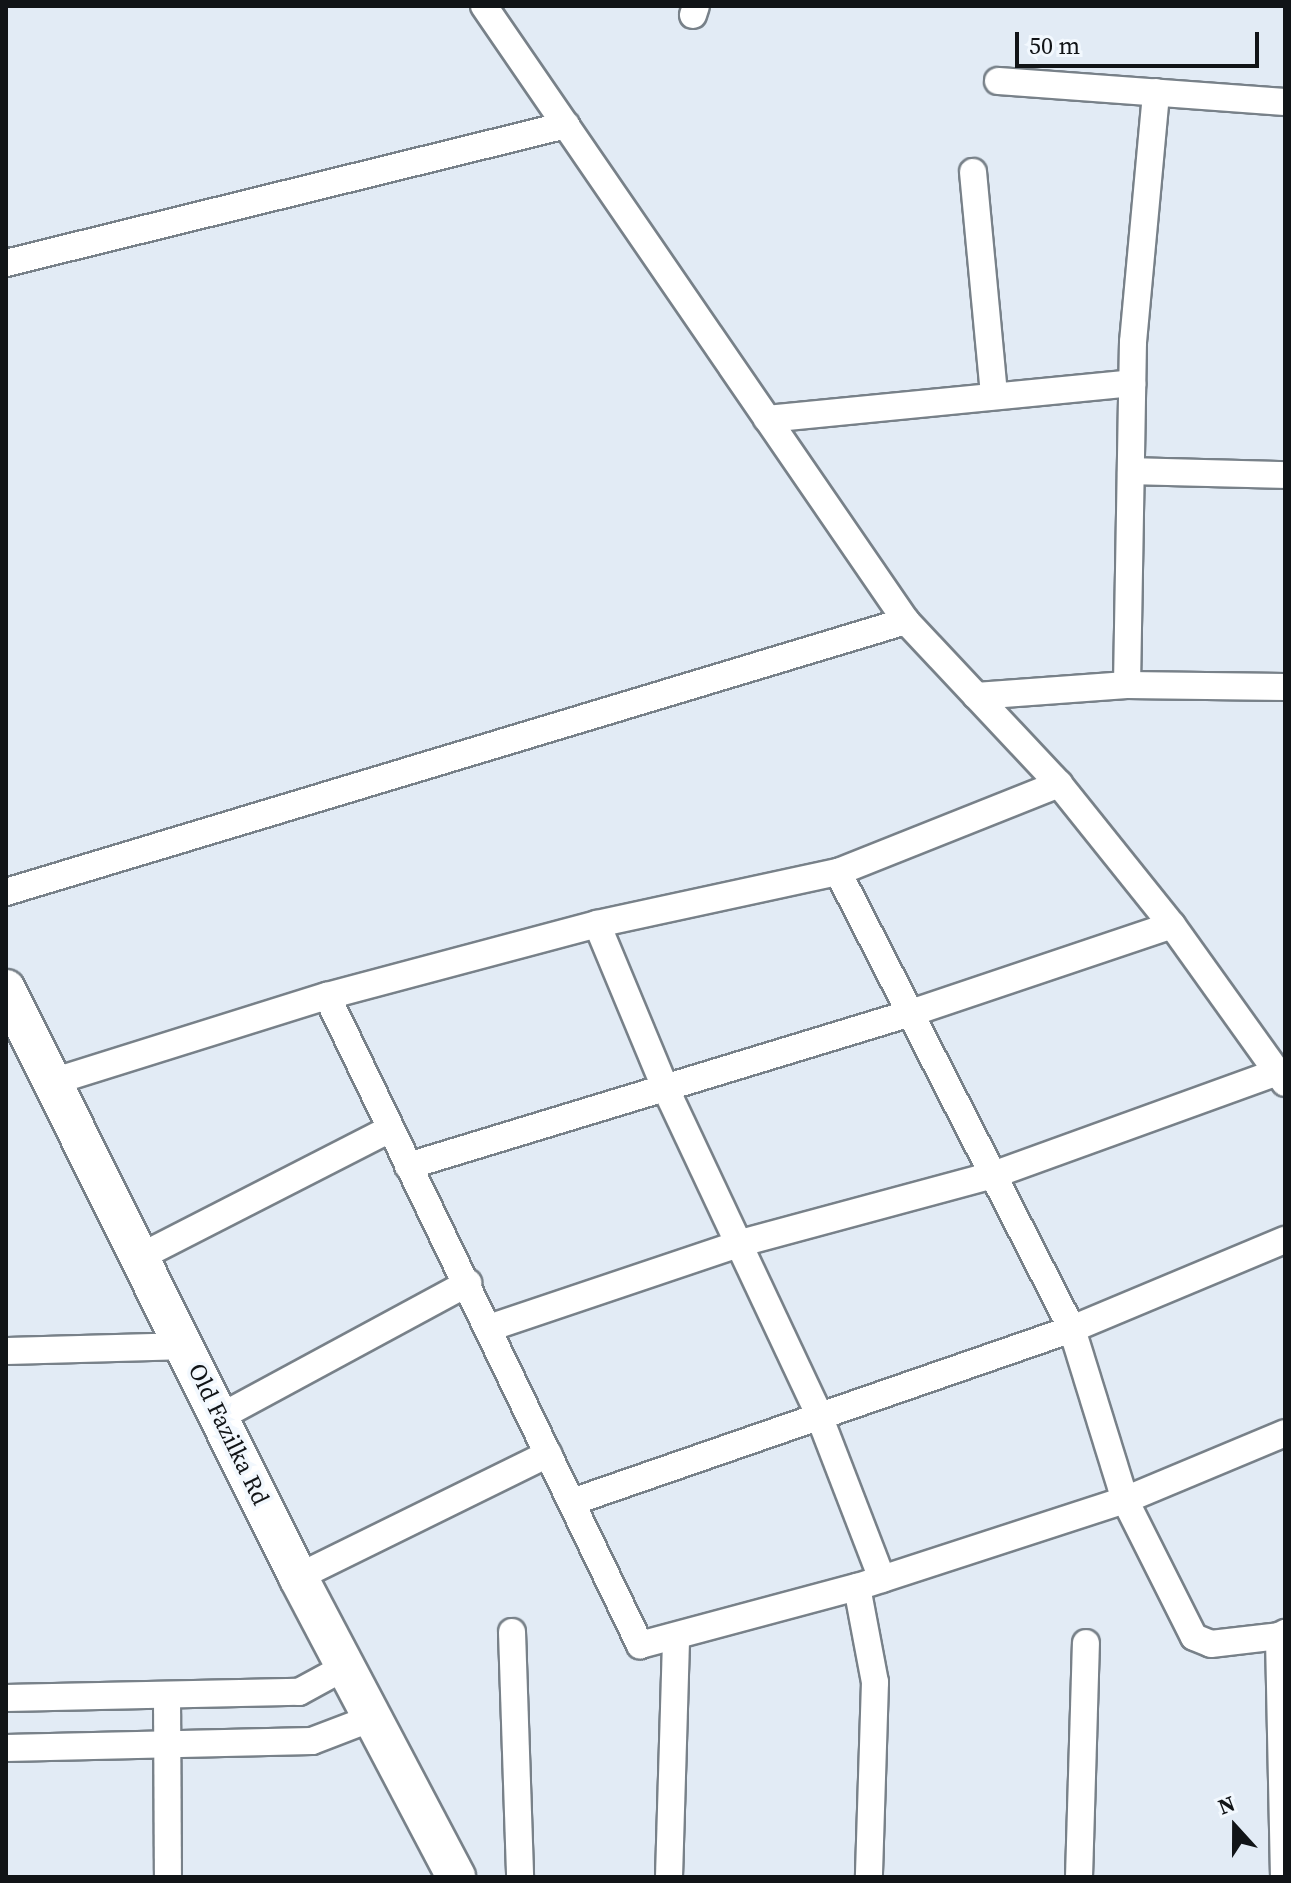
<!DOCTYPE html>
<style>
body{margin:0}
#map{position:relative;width:1291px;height:1883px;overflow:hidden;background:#e2ebf5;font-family:"Source Serif 4",serif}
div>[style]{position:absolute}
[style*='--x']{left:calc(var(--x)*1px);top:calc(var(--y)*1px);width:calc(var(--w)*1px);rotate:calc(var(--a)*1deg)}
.roads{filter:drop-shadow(2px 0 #788189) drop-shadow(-2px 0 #788189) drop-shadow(0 2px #788189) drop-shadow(0 -2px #788189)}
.street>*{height:26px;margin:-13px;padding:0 13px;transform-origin:13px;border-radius:13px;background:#fff}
.secondary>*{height:38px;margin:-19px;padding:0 19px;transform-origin:19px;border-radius:19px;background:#fff}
span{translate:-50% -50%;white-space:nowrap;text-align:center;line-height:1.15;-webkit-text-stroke:7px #f2f8fe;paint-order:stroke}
.street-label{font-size:24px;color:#111417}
.frame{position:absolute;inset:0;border:8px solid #111417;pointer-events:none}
.north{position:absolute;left:1195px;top:1787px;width:80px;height:80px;-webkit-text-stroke:6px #f2f8fe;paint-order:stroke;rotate:339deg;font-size:22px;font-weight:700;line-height:32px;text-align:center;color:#111417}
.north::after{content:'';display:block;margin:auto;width:28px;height:36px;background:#111417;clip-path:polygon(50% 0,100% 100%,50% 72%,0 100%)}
.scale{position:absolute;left:1015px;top:32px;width:244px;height:36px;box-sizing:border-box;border:4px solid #111417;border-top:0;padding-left:10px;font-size:24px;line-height:28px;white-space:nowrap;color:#111417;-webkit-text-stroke:6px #f2f8fe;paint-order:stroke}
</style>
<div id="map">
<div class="roads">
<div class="street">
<div style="--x:484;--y:6;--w:746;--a:55.54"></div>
<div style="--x:906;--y:621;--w:224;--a:46.8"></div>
<div style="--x:1059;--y:784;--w:181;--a:51.3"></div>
<div style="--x:1172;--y:925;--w:194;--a:54.4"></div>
<div style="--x:693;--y:15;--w:9;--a:-72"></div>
<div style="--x:998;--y:81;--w:288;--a:4.2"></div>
<div style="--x:973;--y:172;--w:225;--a:84.6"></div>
<div style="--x:6;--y:263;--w:577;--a:-13.84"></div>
<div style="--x:767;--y:419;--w:367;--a:-5.6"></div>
<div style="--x:1131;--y:471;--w:154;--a:1.5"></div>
<div style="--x:1127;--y:685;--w:343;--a:-89"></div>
<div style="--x:1133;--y:342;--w:251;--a:-84.7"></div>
<div style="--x:976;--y:696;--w:151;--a:-4.2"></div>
<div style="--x:1127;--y:685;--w:158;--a:0.7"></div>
<div style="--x:838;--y:872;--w:513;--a:62.89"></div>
<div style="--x:1072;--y:1329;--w:179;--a:72.8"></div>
<div style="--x:1125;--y:1500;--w:153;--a:63.3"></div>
<div style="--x:1194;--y:1637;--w:18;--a:22"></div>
<div style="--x:1211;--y:1644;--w:68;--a:-6.7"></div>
<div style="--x:6;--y:892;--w:940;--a:-16.76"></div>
<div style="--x:597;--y:924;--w:174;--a:67.4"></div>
<div style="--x:664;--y:1085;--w:362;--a:64.8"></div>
<div style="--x:818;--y:1413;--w:178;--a:68.9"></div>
<div style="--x:327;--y:996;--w:721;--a:64.25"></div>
<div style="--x:640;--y:1645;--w:225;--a:-15"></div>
<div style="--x:857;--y:1587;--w:282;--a:-18"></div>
<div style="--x:1125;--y:1500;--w:173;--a:-22.7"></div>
<div style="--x:52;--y:1082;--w:288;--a:-17.4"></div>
<div style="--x:327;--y:996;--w:279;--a:-14.9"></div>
<div style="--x:597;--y:924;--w:247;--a:-12.2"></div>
<div style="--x:838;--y:872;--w:238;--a:-21.7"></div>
<div style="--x:408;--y:1166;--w:526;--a:-16.92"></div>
<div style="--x:911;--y:1013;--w:275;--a:-18.6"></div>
<div style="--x:138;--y:1258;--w:283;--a:-27.1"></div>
<div style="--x:489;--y:1328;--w:266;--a:-18.6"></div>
<div style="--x:741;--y:1243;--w:258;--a:-15.1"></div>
<div style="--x:990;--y:1176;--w:306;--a:-19.9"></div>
<div style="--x:6;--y:1351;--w:179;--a:-1.6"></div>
<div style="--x:222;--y:1416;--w:280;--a:-28.4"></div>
<div style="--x:572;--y:1502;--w:529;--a:-19.09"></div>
<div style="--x:1072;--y:1329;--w:231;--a:-22.7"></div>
<div style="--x:298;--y:1577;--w:279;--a:-26.2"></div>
<div style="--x:857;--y:1587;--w:97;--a:79.3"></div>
<div style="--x:875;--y:1682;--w:195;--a:91.8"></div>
<div style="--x:512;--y:1632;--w:245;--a:88.1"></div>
<div style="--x:167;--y:1695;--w:182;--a:89.7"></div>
<div style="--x:6;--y:1698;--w:293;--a:-1.2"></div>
<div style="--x:299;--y:1692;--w:52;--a:-28.5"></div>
<div style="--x:6;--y:1748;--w:306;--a:-1.3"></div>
<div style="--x:312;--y:1741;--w:64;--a:-21"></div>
<div style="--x:669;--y:1877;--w:238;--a:-88.3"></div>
<div style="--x:1079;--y:1877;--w:234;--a:-88.3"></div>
<div style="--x:1284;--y:1877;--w:241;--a:-91.2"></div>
<div style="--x:1279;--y:1636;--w:7;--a:-27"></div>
</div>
<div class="secondary">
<div style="--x:6;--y:989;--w:657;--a:63.59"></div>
<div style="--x:298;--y:1577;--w:339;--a:62.2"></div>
</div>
</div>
<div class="street-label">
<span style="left:229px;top:1434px;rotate:64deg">Old Fazilka Rd</span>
</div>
<div class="frame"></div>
<div class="north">N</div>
<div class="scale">50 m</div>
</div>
